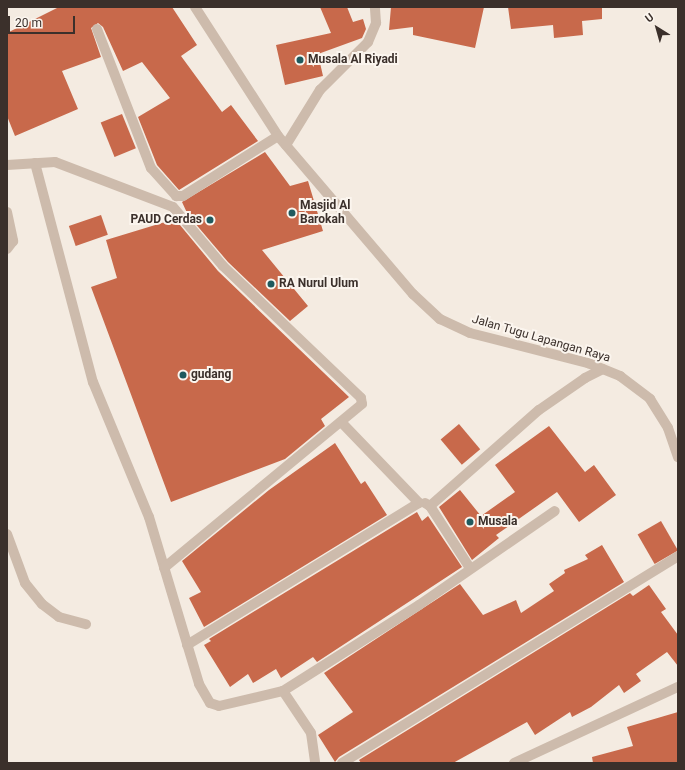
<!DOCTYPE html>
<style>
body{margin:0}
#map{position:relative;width:685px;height:770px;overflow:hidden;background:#f4ebe1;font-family:Roboto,sans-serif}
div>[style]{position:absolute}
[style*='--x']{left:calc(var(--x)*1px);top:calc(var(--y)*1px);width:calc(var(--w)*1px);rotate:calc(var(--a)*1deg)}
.building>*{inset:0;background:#c8694b;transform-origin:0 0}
.minor>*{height:10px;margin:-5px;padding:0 5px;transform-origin:5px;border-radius:5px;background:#cdbbac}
.dots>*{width:11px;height:11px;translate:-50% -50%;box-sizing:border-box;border:2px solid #fbf5ee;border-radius:50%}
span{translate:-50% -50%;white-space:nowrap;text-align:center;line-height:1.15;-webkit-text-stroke:4px #fbf5ee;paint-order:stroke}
.poi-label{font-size:12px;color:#3b302b;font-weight:700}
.left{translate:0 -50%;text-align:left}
.right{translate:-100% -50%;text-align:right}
.street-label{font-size:12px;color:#3b302b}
.frame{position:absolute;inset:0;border:8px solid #3b302b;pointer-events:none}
.north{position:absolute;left:637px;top:8px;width:40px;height:40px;-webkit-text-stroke:3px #fbf5ee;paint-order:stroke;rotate:323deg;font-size:11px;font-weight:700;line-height:16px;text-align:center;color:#3b302b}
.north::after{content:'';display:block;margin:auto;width:14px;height:18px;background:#3b302b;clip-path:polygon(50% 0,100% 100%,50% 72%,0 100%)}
.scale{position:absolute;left:8px;top:16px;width:67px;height:18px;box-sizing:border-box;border:2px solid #3b302b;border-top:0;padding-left:5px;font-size:12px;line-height:14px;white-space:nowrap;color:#3b302b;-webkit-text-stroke:3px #fbf5ee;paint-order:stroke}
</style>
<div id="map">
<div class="building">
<div style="clip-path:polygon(59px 7px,172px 7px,197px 45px,181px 56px,222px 112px,231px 105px,258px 141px,179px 190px,157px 165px,138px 117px,170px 98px,142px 62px,123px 71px,103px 27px,98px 23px,91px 28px,101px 57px,62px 71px,78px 109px,15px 136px,7px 116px,7px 33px)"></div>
<div style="clip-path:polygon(320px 7px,347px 7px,353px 22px,363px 19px,366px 29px,362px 38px,318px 54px,323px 76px,285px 85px,276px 45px,331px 33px)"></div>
<div style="clip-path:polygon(391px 7px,484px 7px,475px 48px,413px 35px,413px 27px,389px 30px)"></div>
<div style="clip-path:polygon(508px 7px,602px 7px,602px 19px,582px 21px,583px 35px,554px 38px,553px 25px,511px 29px)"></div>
<div style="left:122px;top:114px;width:37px;height:23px;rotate:68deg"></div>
<div style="clip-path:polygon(265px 152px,290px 186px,308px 181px,323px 231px,262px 250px,308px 306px,290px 321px,228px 262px,188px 215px,182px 202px)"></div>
<div style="left:101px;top:215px;width:21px;height:34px;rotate:71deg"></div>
<div style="clip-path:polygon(175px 219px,218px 271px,349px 397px,321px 419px,325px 426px,285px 459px,171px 502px,91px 287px,117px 278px,106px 240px)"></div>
<div style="left:459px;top:424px;width:33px;height:24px;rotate:50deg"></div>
<div style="clip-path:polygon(549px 426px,585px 472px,594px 465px,616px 495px,579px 522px,557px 492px,496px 535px,499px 538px,472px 560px,439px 507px,460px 490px,481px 516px,515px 492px,495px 465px)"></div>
<div style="clip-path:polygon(335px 443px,361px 484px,365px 481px,387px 515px,204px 627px,189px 598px,201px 592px,182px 561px,269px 490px)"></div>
<div style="clip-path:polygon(417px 512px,422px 521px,428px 516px,462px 567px,317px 662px,313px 657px,281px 678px,276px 669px,253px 683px,248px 674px,230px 687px,204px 645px,211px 641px,209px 639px)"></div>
<div style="left:661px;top:521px;width:34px;height:27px;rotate:60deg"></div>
<div style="clip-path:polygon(602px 545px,624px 582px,339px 757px,335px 762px,318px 735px,353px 712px,324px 673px,460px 584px,483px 615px,516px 600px,521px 613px,554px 591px,549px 584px,565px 573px,564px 570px,588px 559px,585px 555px)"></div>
<div style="clip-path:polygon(649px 585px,666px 609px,661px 612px,678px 635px,678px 666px,667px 652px,636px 674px,641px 681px,624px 693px,619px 685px,591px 707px,572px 717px,570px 712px,535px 735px,527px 722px,453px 763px,361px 763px,359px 760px,630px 593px,633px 596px)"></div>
<div style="clip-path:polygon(678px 712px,678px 763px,593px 763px,592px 757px,633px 746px,627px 727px)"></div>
</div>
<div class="minor">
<div style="--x:195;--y:7;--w:153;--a:57.2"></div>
<div style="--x:278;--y:136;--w:208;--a:49.5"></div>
<div style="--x:413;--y:294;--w:37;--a:43"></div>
<div style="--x:440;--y:319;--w:33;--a:25"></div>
<div style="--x:470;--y:333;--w:122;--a:14.3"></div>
<div style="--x:588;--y:363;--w:35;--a:22"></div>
<div style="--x:620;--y:376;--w:38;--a:37"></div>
<div style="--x:650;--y:399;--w:34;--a:58"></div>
<div style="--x:668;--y:428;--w:31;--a:71"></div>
<div style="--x:97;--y:29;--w:149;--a:68.8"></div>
<div style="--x:151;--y:168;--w:38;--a:48"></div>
<div style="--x:176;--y:196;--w:7;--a:0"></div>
<div style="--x:183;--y:196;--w:112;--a:-32.3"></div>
<div style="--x:286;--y:145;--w:65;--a:-58.3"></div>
<div style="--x:320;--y:90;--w:68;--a:-45"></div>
<div style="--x:368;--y:42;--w:21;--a:-67"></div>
<div style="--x:376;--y:23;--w:16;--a:-94"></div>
<div style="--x:35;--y:163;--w:227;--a:75.2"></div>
<div style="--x:93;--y:382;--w:146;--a:67.5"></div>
<div style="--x:149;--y:517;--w:174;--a:73.3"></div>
<div style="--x:199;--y:684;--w:22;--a:60"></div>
<div style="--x:210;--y:703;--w:9;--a:18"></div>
<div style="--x:219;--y:706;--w:66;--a:-13.2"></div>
<div style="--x:283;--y:691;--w:50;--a:56.3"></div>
<div style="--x:311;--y:733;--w:30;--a:82"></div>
<div style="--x:7;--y:165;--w:48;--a:-3.6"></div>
<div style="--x:55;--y:162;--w:126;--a:20.9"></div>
<div style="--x:173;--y:207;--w:77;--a:49.7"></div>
<div style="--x:223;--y:266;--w:191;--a:43.7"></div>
<div style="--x:361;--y:398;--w:6;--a:81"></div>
<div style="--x:362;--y:404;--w:257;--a:140.4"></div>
<div style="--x:7;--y:212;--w:30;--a:78"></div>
<div style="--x:13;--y:241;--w:10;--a:127"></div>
<div style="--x:425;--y:503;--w:6;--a:31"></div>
<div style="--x:430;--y:506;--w:74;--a:57.2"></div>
<div style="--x:430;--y:506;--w:145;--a:-41.4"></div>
<div style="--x:539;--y:410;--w:56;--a:-34.8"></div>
<div style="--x:585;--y:378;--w:20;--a:-27"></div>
<div style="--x:7;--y:534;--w:52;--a:69.8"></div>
<div style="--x:25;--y:583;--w:27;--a:51"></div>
<div style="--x:42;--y:604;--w:21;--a:37"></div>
<div style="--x:59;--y:617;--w:28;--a:15"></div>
<div style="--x:187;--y:645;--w:272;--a:-31.5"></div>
<div style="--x:419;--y:503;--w:112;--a:-133.9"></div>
<div style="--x:283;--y:691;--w:161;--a:-32.3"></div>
<div style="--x:419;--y:605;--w:165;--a:-34.7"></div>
<div style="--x:342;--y:763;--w:395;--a:-31.6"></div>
<div style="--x:514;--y:763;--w:181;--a:-24.9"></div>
</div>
<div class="dots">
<div style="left:300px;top:60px;background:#1f5a5e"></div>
<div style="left:292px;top:213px;background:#1f5a5e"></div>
<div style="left:210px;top:220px;background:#1f5a5e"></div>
<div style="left:271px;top:284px;background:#1f5a5e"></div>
<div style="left:183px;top:375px;background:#1f5a5e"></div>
<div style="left:470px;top:522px;background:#1f5a5e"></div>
</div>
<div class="poi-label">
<span class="left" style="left:308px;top:60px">Musala Al Riyadi</span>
<span class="left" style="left:300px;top:213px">Masjid Al<br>Barokah</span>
<span class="right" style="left:202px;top:220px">PAUD Cerdas</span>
<span class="left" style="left:279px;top:284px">RA Nurul Ulum</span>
<span class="left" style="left:191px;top:375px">gudang</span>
<span class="left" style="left:478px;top:522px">Musala</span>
</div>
<div class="street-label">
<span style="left:541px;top:339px;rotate:16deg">Jalan Tugu Lapangan Raya</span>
</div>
<div class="frame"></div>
<div class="north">U</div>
<div class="scale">20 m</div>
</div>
